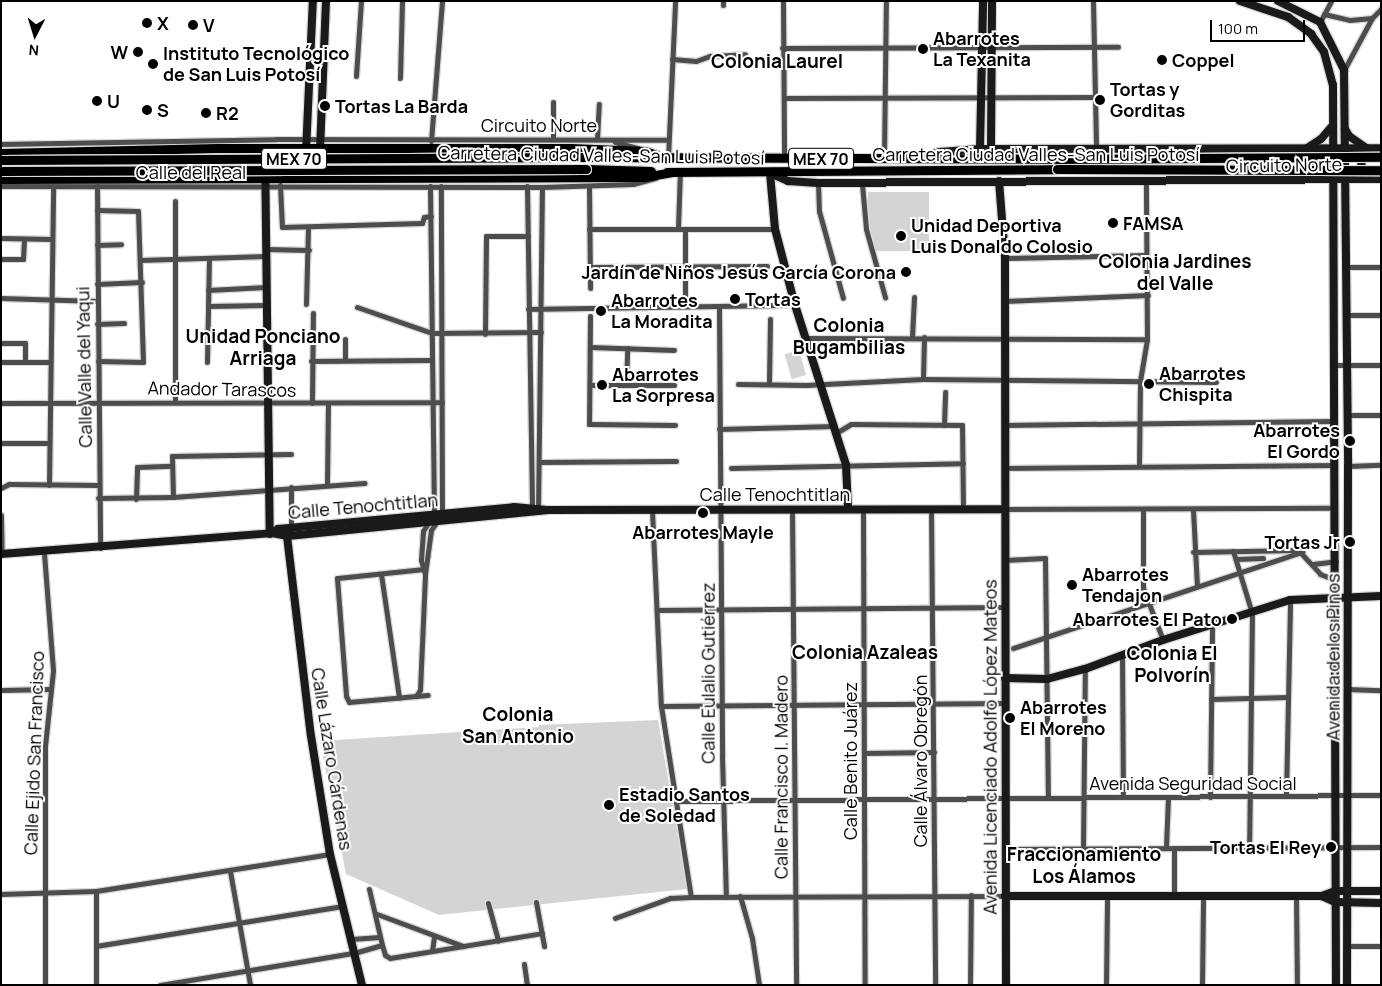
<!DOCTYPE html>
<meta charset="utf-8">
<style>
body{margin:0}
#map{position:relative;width:1382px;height:986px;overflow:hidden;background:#fff;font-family:Manrope,sans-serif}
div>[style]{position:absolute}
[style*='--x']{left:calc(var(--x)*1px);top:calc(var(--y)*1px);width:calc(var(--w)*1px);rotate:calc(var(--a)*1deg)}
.green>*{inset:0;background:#d4d4d4;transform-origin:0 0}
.roads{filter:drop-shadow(1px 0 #dbdbdb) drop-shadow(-1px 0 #dbdbdb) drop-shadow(0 1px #dbdbdb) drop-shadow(0 -1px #dbdbdb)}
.street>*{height:5px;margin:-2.5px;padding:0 2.5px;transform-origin:2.5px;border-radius:2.5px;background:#4d4d4d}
.secondary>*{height:8px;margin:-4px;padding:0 4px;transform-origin:4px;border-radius:4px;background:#1a1a1a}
.primary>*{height:9px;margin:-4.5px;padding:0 4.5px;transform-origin:4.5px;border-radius:4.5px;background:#000}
.bridges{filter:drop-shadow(1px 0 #dbdbdb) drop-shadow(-1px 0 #dbdbdb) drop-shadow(0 1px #dbdbdb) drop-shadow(0 -1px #dbdbdb)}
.primary-bridge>*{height:9px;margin:-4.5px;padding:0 4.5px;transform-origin:4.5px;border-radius:4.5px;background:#000}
.dots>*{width:14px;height:14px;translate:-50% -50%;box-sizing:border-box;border:2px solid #fff;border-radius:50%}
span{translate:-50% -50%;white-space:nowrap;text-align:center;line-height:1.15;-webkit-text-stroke:4px #fff;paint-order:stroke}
.shield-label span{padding:1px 4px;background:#fff;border:1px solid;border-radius:4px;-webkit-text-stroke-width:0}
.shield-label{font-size:16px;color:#000;font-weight:700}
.poi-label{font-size:18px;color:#000;font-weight:700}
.left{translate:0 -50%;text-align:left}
.right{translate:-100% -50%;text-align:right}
.street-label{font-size:18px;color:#000}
.neighbourhood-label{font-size:19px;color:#000;font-weight:700}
.frame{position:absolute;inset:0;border:2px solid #000;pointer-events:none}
.north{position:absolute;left:10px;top:10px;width:50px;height:50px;-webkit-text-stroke:4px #fff;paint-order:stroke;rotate:185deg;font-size:14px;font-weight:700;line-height:20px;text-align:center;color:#000}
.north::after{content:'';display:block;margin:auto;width:18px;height:22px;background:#000;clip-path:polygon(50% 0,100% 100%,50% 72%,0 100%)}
.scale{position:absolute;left:1210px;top:20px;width:95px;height:22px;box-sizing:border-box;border:2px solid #000;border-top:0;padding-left:6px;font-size:15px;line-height:18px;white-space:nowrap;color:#000;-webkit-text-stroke:4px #fff;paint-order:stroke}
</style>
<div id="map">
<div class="green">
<div style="left:929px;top:192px;width:59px;height:61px;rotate:90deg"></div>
<div style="left:799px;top:350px;width:26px;height:15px;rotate:74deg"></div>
<div style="clip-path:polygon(658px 720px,687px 889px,439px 915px,346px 874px,320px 741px,539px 727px,539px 725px)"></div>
</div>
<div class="roads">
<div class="street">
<div style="--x:783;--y:1;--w:157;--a:89.6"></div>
<div style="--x:1093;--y:1;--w:149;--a:88.8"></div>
<div style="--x:723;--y:5;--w:4;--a:-90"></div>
<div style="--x:1324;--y:14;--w:27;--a:13"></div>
<div style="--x:1350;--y:20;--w:22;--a:-5"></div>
<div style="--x:1320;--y:22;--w:24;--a:-62"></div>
<div style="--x:782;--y:48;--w:336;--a:-0.2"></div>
<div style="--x:672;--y:59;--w:24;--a:5"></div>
<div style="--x:696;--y:61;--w:15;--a:-20"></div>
<div style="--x:710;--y:56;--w:35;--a:-3"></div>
<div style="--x:1344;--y:70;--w:59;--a:-61.7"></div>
<div style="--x:1372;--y:18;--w:13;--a:-45"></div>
<div style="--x:356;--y:76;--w:75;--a:-86.2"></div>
<div style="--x:400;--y:78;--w:77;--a:-88.5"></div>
<div style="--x:784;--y:98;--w:311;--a:-0.2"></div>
<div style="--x:553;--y:102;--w:37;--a:90"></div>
<div style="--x:597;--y:139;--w:35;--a:-87"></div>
<div style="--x:431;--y:141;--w:140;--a:-85.5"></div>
<div style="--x:615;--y:142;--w:24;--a:15"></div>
<div style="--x:1;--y:144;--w:275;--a:-1"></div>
<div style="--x:276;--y:139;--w:392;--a:0.1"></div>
<div style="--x:668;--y:158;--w:157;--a:-87.4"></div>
<div style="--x:884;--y:158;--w:157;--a:-89.3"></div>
<div style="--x:818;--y:183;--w:28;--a:88"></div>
<div style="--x:819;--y:211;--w:90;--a:74.6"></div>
<div style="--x:862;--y:184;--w:45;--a:84.9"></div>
<div style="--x:866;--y:229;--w:71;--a:74.4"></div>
<div style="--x:280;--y:185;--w:42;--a:87.3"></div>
<div style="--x:282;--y:227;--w:140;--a:-1.6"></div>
<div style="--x:422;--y:223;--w:6;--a:-72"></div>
<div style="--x:424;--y:217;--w:7;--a:-8"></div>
<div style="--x:1;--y:186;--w:541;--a:0.11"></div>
<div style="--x:542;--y:187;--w:91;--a:-1.9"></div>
<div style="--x:633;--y:184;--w:23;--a:-15"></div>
<div style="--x:97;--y:186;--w:362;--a:89.5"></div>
<div style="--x:527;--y:186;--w:325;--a:89.1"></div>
<div style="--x:589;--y:186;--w:102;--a:89.4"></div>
<div style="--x:97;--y:210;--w:41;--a:1.4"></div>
<div style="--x:138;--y:211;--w:151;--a:88.1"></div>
<div style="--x:143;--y:362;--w:45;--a:-178.7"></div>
<div style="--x:678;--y:228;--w:56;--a:-88"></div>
<div style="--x:589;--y:229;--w:186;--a:0"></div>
<div style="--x:685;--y:229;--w:70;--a:90"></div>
<div style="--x:1;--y:238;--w:51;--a:1.1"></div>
<div style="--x:97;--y:245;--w:24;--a:-2"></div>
<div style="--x:266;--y:249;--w:43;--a:1.3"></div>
<div style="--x:1005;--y:258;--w:141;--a:-1.2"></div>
<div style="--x:1;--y:259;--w:22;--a:0"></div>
<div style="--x:23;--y:259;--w:20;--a:-87"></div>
<div style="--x:140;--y:260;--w:126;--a:-1.8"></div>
<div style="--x:590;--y:267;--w:177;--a:-0.3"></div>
<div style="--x:1345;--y:267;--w:36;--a:0"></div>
<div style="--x:97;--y:284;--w:45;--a:-2.5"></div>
<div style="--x:208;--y:290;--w:58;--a:-3"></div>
<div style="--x:1;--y:298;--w:96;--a:1.8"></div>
<div style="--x:1005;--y:301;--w:143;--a:-2.4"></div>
<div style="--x:306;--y:304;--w:77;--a:-88.5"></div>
<div style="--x:208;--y:306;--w:58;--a:-1"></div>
<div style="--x:357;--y:307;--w:79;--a:19.1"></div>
<div style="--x:432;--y:333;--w:109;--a:-0.5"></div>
<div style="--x:719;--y:307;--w:449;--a:89.6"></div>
<div style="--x:722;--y:756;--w:141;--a:88.4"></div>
<div style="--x:528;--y:309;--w:267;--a:-0.9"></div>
<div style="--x:1345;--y:315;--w:36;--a:0"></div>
<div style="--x:590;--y:316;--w:108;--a:90.5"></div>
<div style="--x:589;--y:424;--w:86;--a:0.7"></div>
<div style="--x:97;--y:324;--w:27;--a:-2"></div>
<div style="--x:485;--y:334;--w:98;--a:-89.4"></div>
<div style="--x:486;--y:236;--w:42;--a:0"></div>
<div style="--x:912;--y:337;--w:40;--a:-87.1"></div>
<div style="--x:806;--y:338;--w:341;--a:0.2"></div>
<div style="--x:345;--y:339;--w:21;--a:90"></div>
<div style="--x:1;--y:343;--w:24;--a:0"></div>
<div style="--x:25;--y:343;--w:19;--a:90"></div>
<div style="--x:590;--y:347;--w:84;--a:2"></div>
<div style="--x:311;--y:361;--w:121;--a:-0.5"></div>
<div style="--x:1;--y:362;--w:49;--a:0"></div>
<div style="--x:207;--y:362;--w:104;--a:-88.9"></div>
<div style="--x:1333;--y:365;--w:48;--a:0"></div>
<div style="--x:923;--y:379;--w:42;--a:-88.6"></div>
<div style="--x:769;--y:383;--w:64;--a:-89.1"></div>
<div style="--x:738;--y:384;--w:68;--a:0.8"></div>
<div style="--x:806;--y:385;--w:117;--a:-2.9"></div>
<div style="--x:923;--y:379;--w:293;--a:0.6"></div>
<div style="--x:590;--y:385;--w:84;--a:0"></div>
<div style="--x:626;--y:385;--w:37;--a:-88"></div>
<div style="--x:175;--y:402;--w:201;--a:-90"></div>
<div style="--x:1;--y:403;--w:441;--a:-0.1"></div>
<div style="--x:312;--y:403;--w:90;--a:-89.4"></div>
<div style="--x:1347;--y:415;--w:34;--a:0"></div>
<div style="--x:944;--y:425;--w:33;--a:-88"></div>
<div style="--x:1004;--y:425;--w:330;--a:-0.7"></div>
<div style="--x:719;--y:429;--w:115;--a:-1.5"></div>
<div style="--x:836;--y:433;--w:17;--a:-31"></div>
<div style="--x:851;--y:424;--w:111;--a:0.5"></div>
<div style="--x:962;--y:425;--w:83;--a:89.3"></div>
<div style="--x:1;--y:443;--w:48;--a:0"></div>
<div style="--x:539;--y:462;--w:137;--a:-0.4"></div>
<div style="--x:1139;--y:466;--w:85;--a:-89.3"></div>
<div style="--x:1140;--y:381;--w:43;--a:-80.5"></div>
<div style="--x:1147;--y:339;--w:158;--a:-90.4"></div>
<div style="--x:1348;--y:466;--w:33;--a:-2"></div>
<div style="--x:731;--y:468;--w:232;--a:-1.2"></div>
<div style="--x:1004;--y:468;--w:330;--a:-0.5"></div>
<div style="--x:49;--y:485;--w:298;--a:-89.2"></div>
<div style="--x:327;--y:485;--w:82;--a:-89.3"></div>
<div style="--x:1;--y:488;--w:9;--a:-27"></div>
<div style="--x:9;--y:484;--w:89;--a:0.6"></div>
<div style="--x:173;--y:497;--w:41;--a:-91.4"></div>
<div style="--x:172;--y:456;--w:119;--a:-1"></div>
<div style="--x:98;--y:498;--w:75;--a:-0.8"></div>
<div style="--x:173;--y:497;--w:192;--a:-4.2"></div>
<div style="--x:136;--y:499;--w:32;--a:-88"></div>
<div style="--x:137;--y:467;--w:35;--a:-2"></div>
<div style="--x:863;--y:508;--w:477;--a:89.8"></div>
<div style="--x:931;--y:508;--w:477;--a:89.5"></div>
<div style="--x:792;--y:509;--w:476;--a:89.5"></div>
<div style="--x:1004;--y:509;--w:330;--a:-0.2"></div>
<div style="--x:652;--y:510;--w:196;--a:87.4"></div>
<div style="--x:661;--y:706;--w:193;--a:81.1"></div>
<div style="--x:1193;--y:510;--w:76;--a:87"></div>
<div style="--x:1143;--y:511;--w:77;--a:90"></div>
<div style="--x:1143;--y:588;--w:56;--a:69"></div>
<div style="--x:538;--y:512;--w:325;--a:-89.3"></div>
<div style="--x:1;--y:515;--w:39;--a:89"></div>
<div style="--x:291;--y:528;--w:41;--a:-90"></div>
<div style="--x:1233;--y:551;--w:65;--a:73"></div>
<div style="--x:1252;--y:613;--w:236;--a:90.7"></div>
<div style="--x:1193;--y:552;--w:105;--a:-1.1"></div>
<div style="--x:1298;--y:550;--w:33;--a:47"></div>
<div style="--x:1320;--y:574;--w:17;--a:21"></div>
<div style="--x:44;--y:553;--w:118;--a:85.6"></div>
<div style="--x:53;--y:671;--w:75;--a:96.1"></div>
<div style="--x:45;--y:746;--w:239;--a:90"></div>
<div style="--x:1236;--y:559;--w:27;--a:-2"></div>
<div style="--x:1005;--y:560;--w:40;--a:-2.9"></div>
<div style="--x:1045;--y:558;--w:239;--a:89.3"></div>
<div style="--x:1313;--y:564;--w:23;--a:-7"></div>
<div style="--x:424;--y:569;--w:87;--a:174.1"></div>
<div style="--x:337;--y:578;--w:118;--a:85.6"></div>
<div style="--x:346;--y:696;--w:7;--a:63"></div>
<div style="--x:349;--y:702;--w:79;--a:-5.1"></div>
<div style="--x:381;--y:574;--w:125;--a:81.7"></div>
<div style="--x:425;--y:574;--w:15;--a:-106"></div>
<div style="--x:421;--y:560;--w:29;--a:-86"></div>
<div style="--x:423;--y:531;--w:20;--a:-57"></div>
<div style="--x:434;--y:514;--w:328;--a:-90.7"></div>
<div style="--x:658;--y:610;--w:348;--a:-0.5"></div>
<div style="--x:1013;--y:648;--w:305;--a:-18.4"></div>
<div style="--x:1122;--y:655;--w:142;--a:89.6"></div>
<div style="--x:1347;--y:689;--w:34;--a:2"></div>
<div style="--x:1;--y:690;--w:49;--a:-1.2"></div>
<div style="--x:416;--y:696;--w:7;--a:-56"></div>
<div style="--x:420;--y:690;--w:116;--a:-87.5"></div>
<div style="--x:425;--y:574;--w:44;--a:-82.2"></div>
<div style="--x:431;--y:530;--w:19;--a:-55"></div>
<div style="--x:442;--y:514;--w:328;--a:-90.2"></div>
<div style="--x:1211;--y:699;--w:77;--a:-1.5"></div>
<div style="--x:661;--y:706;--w:345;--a:-0.5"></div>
<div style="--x:864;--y:753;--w:70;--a:-0.8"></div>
<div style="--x:1286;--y:796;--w:196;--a:-88.8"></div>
<div style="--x:1210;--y:797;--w:171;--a:-89.3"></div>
<div style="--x:675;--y:801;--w:706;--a:-0.49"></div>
<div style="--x:1166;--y:847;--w:50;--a:-87.7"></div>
<div style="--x:1174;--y:848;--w:49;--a:90"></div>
<div style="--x:1006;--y:849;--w:375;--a:-0.3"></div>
<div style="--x:1083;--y:849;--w:180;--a:-89.4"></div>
<div style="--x:230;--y:871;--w:116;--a:80"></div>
<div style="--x:369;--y:889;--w:57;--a:76.9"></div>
<div style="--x:382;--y:945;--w:10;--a:73"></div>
<div style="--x:385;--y:955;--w:6;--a:31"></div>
<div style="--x:390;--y:958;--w:154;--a:-9.3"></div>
<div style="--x:96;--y:891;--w:94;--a:90"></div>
<div style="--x:1;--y:894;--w:95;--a:-1.8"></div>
<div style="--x:96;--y:891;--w:237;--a:-9"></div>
<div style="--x:1296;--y:895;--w:90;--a:89.4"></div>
<div style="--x:740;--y:896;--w:44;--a:74.1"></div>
<div style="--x:752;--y:938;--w:48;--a:81.5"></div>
<div style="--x:536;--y:902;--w:45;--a:79.7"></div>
<div style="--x:488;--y:903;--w:39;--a:75"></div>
<div style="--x:377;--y:914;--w:92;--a:20.4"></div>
<div style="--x:615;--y:918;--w:59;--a:-20"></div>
<div style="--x:670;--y:898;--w:21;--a:-3"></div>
<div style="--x:691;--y:897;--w:314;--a:-0.2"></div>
<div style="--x:351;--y:939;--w:29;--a:-4"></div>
<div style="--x:96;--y:946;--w:250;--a:-9.2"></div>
<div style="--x:1347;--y:946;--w:34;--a:0"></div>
<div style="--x:432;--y:951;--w:15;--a:-82"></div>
<div style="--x:524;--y:964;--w:21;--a:82"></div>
<div style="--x:160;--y:985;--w:197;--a:-9.4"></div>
<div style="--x:354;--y:953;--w:29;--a:-16"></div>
<div style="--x:970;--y:985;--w:90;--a:-89.4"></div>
<div style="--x:1106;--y:985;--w:88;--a:-89.3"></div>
<div style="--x:1202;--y:985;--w:88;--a:-89.3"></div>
</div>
<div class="secondary">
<div style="--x:1240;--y:1;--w:51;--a:18.4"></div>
<div style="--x:1288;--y:17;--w:29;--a:36"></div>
<div style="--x:1311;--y:34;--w:22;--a:54"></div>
<div style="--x:1324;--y:52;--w:34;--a:75"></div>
<div style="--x:1333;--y:85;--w:900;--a:89.81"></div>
<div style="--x:1278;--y:1;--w:47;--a:26.6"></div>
<div style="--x:1320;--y:22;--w:54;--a:63.4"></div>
<div style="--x:1344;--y:70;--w:396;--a:89.4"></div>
<div style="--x:1348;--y:466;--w:519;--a:90.11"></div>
<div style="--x:1345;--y:129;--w:8;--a:60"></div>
<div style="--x:1349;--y:136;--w:21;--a:35"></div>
<div style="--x:1366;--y:148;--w:14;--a:111"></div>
<div style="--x:1361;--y:161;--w:13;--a:81"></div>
<div style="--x:265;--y:148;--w:386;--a:89.3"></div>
<div style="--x:980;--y:149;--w:148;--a:-88.8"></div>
<div style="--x:991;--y:149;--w:148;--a:-89.6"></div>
<div style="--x:921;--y:157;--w:20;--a:-15"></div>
<div style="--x:940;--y:152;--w:40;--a:-4.3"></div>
<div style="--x:980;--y:149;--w:401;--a:-0.1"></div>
<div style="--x:770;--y:173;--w:20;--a:24"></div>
<div style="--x:788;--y:181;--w:30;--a:4"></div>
<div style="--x:818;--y:183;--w:563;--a:-0.41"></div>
<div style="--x:770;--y:173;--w:56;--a:84.9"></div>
<div style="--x:775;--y:229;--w:79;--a:75.3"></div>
<div style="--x:795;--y:305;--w:168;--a:72.3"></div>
<div style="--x:846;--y:465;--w:43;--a:87.3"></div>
<div style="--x:1312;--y:173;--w:12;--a:-85"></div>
<div style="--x:1313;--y:161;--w:14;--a:-115"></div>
<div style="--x:1307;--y:148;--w:17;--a:-33"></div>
<div style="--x:1321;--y:139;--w:18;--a:-49"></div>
<div style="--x:305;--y:174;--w:173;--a:-87.4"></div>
<div style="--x:319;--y:175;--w:174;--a:-87.7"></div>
<div style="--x:999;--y:181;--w:77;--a:85.5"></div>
<div style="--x:1005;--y:258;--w:727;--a:89.92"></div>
<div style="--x:291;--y:528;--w:9;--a:117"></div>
<div style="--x:287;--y:536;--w:201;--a:83.2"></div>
<div style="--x:311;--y:736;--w:120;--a:80.9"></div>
<div style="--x:330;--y:854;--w:135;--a:76.3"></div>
<div style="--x:272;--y:533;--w:7;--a:-34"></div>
<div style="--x:278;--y:529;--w:237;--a:-5.3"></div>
<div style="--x:514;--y:507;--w:33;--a:5"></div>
<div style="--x:1;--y:554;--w:272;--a:-4.4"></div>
<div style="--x:272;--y:533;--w:15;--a:11"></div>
<div style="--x:287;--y:536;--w:261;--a:-5.7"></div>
<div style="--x:547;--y:510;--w:457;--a:-0.1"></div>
<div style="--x:1005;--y:678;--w:42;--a:1.4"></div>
<div style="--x:1047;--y:679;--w:39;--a:-15"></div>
<div style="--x:1085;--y:669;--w:83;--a:-20.4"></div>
<div style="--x:1163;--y:640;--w:133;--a:-17.5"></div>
<div style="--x:1290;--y:600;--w:91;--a:-2.5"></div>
<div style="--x:1005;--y:896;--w:317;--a:0"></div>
<div style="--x:1322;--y:896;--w:14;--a:-21"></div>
<div style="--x:1335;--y:891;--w:46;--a:0"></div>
<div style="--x:1322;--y:896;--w:14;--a:25"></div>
<div style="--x:1335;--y:902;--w:46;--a:1.2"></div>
</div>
<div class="primary">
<div style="--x:1;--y:153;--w:216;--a:-1.3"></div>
<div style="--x:217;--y:148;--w:353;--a:0"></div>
<div style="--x:570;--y:148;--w:75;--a:2.3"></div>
<div style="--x:645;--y:151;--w:24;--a:19"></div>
<div style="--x:587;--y:157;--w:469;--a:0.2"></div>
<div style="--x:586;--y:169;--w:65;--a:1.8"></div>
<div style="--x:667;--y:172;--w:390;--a:-0.4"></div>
<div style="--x:1;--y:179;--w:643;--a:-0.18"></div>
<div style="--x:644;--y:177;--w:27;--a:-10"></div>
</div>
</div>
<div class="bridges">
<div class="primary-bridge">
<div style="--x:1056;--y:159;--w:325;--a:-0.4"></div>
<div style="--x:1;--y:160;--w:586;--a:-0.29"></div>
<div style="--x:1057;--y:169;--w:324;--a:0.2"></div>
<div style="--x:1;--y:171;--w:585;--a:-0.2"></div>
</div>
</div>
<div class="dots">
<div style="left:147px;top:23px;background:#000"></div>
<div style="left:193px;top:25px;background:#000"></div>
<div style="left:923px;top:49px;background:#000"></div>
<div style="left:138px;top:52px;background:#000"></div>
<div style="left:1162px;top:60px;background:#000"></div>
<div style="left:153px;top:64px;background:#000"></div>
<div style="left:1100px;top:100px;background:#000"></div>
<div style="left:97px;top:101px;background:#000"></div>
<div style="left:325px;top:106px;background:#000"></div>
<div style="left:147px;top:110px;background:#000"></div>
<div style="left:206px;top:113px;background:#000"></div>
<div style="left:1113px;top:223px;background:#000"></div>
<div style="left:901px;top:236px;background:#000"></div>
<div style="left:906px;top:272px;background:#000"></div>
<div style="left:735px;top:299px;background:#000"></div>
<div style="left:601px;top:311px;background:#000"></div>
<div style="left:1149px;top:384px;background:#000"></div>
<div style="left:602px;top:385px;background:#000"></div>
<div style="left:1350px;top:441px;background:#000"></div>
<div style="left:703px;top:513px;background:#000"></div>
<div style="left:1350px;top:542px;background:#000"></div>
<div style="left:1072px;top:585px;background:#000"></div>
<div style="left:1232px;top:619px;background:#000"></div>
<div style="left:1010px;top:718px;background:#000"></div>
<div style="left:609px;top:805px;background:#000"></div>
<div style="left:1331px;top:847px;background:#000"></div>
</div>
<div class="shield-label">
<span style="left:294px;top:159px">MEX 70</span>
<span style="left:821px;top:159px">MEX 70</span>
</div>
<div class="poi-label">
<span class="left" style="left:157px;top:23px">X</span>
<span class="left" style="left:203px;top:25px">V</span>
<span class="left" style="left:933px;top:49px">Abarrotes<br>La Texanita</span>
<span class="right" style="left:128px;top:52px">W</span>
<span class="left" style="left:163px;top:64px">Instituto Tecnológico<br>de San Luis Potosí</span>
<span class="left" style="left:1172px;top:60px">Coppel</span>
<span class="left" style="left:1110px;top:100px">Tortas y<br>Gorditas</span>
<span class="left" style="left:107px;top:101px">U</span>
<span class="left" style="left:335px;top:106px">Tortas La Barda</span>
<span class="left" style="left:157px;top:110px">S</span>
<span class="left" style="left:216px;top:113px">R2</span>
<span class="left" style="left:1123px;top:223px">FAMSA</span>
<span class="left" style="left:911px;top:236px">Unidad Deportiva<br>Luis Donaldo Colosio</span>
<span class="right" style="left:896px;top:272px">Jardín de Niños Jesús García Corona</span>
<span class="left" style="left:745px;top:299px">Tortas</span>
<span class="left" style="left:611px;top:311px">Abarrotes<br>La Moradita</span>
<span class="left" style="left:1159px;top:384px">Abarrotes<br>Chispita</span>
<span class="left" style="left:612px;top:385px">Abarrotes<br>La Sorpresa</span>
<span class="right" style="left:1340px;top:441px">Abarrotes<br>El Gordo</span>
<span style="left:703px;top:532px">Abarrotes Mayle</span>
<span class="right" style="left:1340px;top:542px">Tortas Jr</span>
<span class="left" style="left:1082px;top:585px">Abarrotes<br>Tendajon</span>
<span class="right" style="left:1222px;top:619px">Abarrotes El Pato</span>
<span class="left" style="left:1020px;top:718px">Abarrotes<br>El Moreno</span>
<span class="left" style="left:619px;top:805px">Estadio Santos<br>de Soledad</span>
<span class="right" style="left:1321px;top:847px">Tortas El Rey</span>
</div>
<div class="street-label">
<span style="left:539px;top:125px">Circuito Norte</span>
<span style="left:1036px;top:154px">Carretera Ciudad Valles-San Luis Potosí</span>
<span style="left:601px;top:155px;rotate:1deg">Carretera Ciudad Valles-San Luis Potosí</span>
<span style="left:1284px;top:165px;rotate:-1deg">Circuito Norte</span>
<span style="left:191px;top:172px">Calle del Real</span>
<span style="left:84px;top:367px;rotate:-91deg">Calle Valle del Yaqui</span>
<span style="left:222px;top:389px;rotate:1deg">Andador Tarascos</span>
<span style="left:775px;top:494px">Calle Tenochtitlan</span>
<span style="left:363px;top:506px;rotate:-5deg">Calle Tenochtitlan</span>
<span style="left:1333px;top:657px;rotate:-90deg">Avenida de los Pinos</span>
<span style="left:708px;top:673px;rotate:-90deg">Calle Eulalio Gutiérrez</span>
<span style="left:990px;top:747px;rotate:-90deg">Avenida Licenciado Adolfo López Mateos</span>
<span style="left:34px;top:753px;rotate:-88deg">Calle Ejido San Francisco</span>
<span style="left:332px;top:759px;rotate:81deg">Calle Lázaro Cárdenas</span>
<span style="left:850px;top:761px;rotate:-90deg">Calle Benito Juárez</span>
<span style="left:920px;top:761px;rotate:-90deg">Calle Álvaro Obregón</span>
<span style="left:781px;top:777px;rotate:-90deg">Calle Francisco I. Madero</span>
<span style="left:1193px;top:783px">Avenida Seguridad Social</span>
</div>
<div class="neighbourhood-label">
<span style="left:777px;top:62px">Colonia Laurel</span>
<span style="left:1175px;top:273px">Colonia Jardines<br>del Valle</span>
<span style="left:849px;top:337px">Colonia<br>Bugambilias</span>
<span style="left:263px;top:348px">Unidad Ponciano<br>Arriaga</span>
<span style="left:865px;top:653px">Colonia Azaleas</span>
<span style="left:1172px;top:665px">Colonia El<br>Polvorín</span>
<span style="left:518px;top:726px">Colonia<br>San Antonio</span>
<span style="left:1084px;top:866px">Fraccionamiento<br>Los Álamos</span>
</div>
<div class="frame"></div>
<div class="north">N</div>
<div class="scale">100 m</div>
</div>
